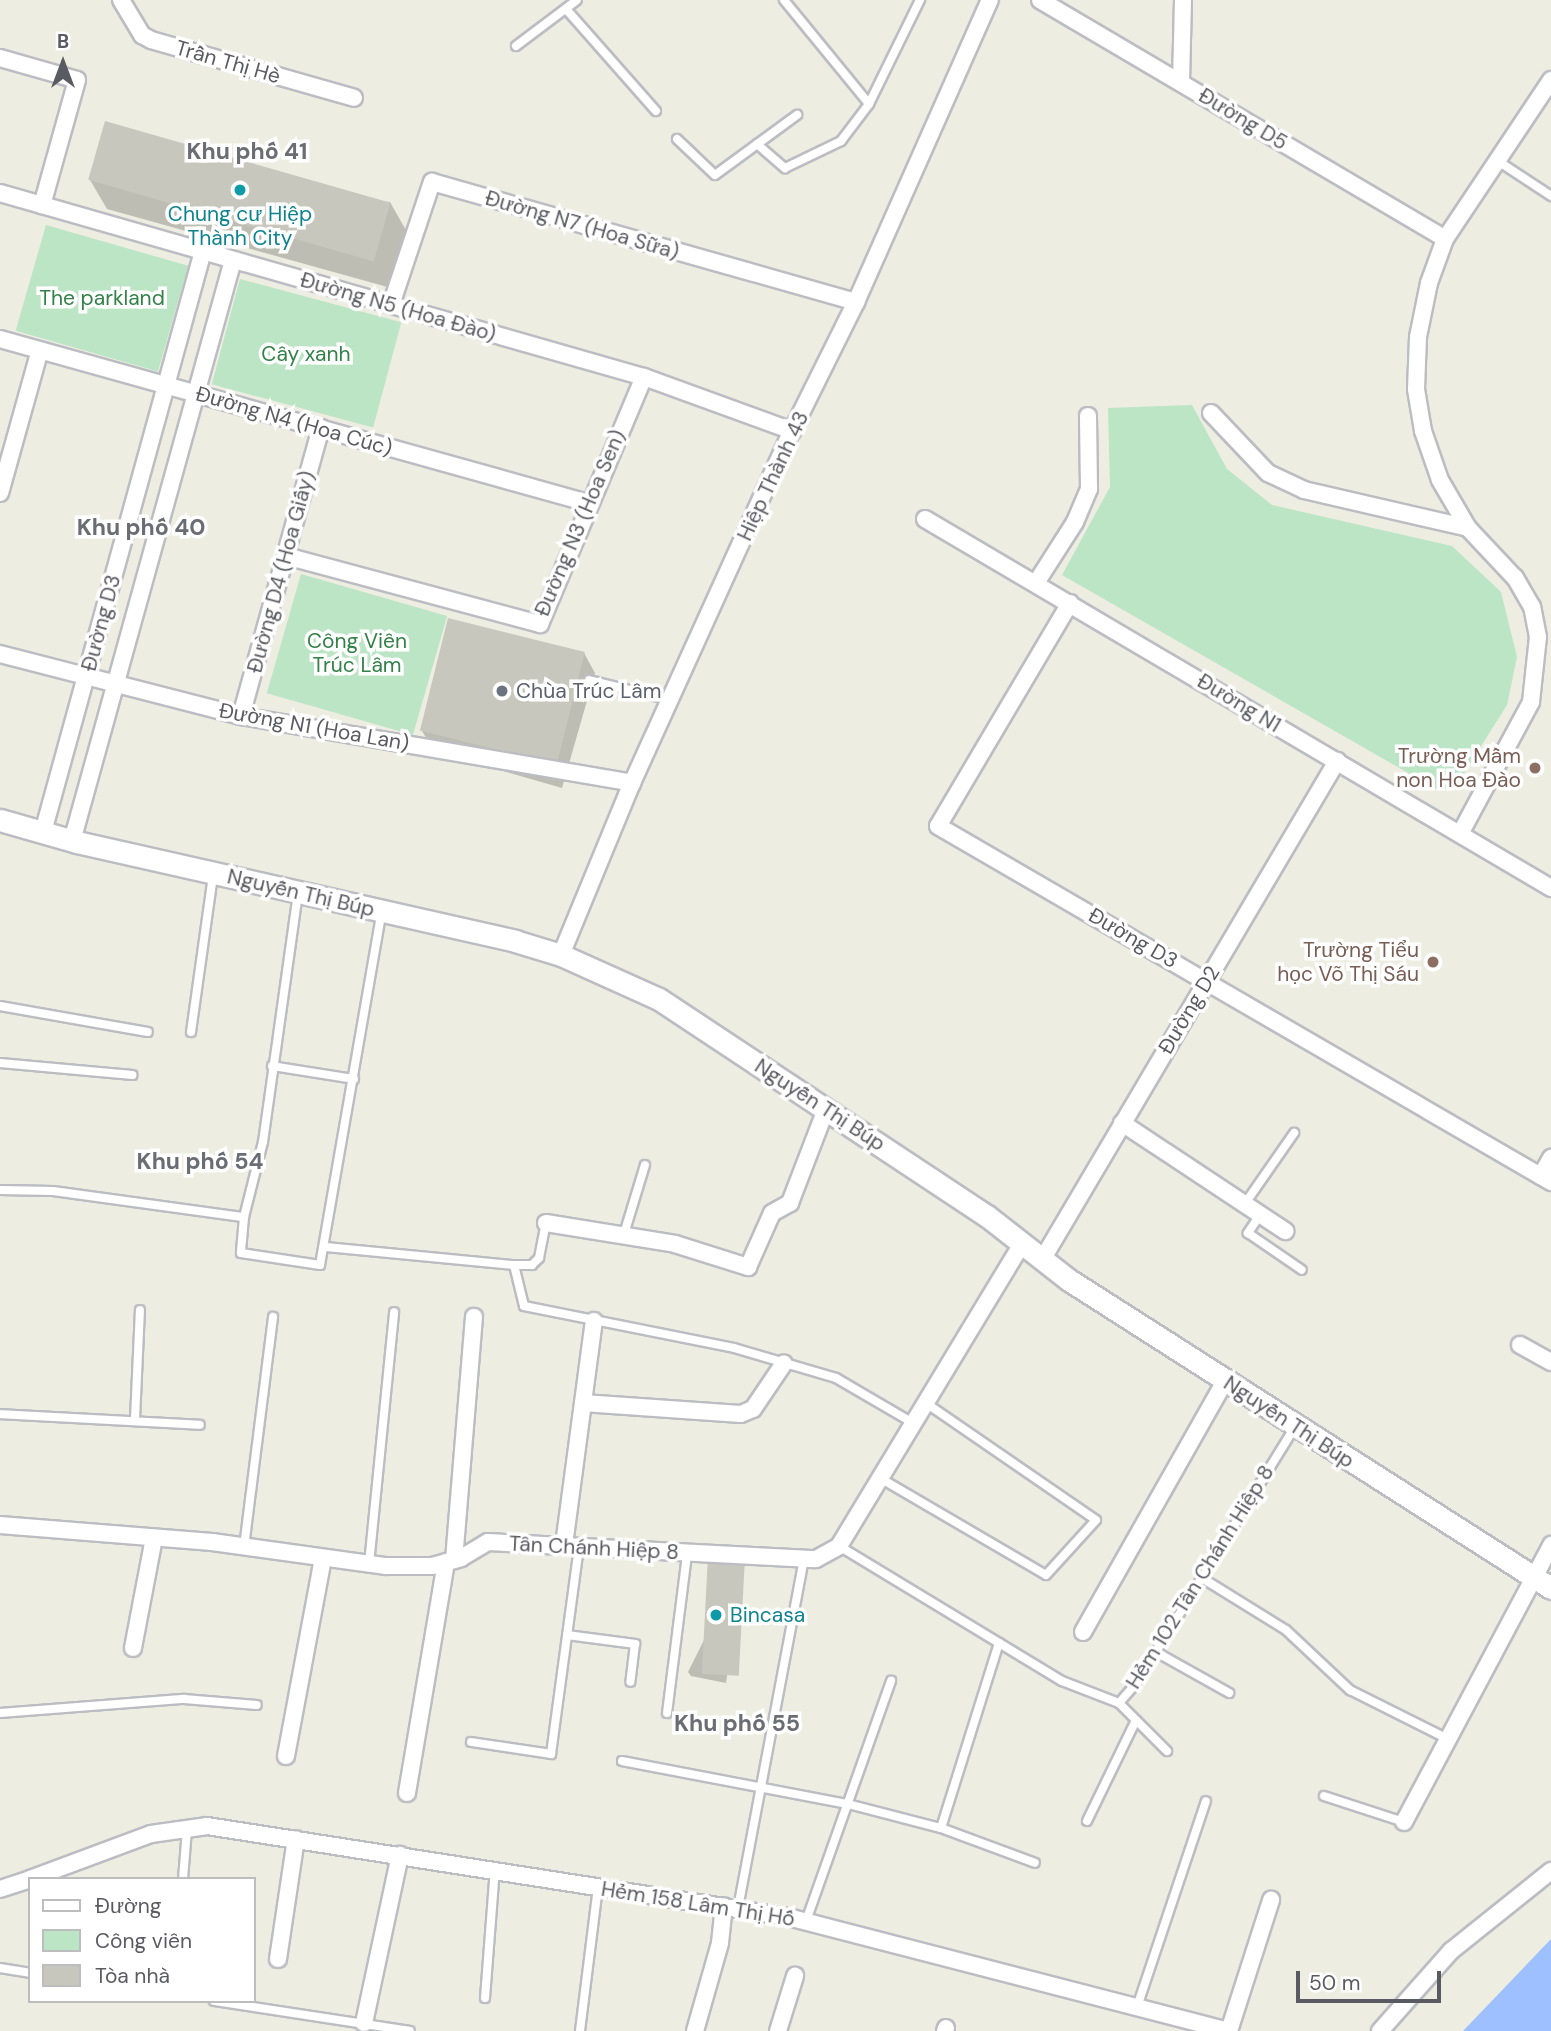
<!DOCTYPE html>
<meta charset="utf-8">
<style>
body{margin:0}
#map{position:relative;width:1551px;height:2031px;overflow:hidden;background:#edede1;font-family:"DM Sans",sans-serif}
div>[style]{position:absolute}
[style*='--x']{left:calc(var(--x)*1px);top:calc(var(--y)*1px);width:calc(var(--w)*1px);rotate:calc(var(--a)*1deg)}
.green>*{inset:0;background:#bce5c5;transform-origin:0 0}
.water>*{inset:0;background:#9fc0ff}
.shadow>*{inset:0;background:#0003}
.building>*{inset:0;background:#c8c7be;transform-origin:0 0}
.roads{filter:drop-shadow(2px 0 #bcbdc3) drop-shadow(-2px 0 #bcbdc3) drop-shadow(0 2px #bcbdc3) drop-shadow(0 -2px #bcbdc3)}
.lane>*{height:8px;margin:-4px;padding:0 4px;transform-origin:4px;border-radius:4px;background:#fff}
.street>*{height:16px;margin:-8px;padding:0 8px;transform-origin:8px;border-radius:8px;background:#fff}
.secondary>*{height:21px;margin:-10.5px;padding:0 10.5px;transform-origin:10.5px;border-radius:10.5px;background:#fff}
.dots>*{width:19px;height:19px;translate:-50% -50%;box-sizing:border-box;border:4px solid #fff;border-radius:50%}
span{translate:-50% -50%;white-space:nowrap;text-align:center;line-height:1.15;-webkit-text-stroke:7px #fff;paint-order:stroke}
.street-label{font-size:21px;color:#5a5b62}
.culture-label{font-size:21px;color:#0d838f}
.left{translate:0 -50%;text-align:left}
.park-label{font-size:21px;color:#328147}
.worship-label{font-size:21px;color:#5b616d}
.education-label{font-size:21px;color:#785e54}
.right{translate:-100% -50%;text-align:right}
.neighbourhood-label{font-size:23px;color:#6a6d74;font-weight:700}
.legend{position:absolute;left:28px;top:1877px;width:228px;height:126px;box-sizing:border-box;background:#fff;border:2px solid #bdbdc0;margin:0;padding:9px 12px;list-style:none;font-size:21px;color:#5a5b62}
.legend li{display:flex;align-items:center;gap:14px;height:35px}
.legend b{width:35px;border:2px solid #bdbdc0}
.north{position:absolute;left:28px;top:28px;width:70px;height:70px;-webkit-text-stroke:5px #fff;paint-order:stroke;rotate:0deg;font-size:19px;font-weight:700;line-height:28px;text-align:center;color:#5a5b62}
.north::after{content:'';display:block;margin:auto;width:24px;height:32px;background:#5a5b62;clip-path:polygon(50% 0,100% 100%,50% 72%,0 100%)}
.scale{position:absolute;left:1296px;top:1971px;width:145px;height:32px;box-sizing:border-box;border:4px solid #5a5b62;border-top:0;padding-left:9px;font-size:21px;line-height:24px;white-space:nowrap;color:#5a5b62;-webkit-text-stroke:5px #fff;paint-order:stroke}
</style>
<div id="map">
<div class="green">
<div style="left:46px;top:225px;width:148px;height:110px;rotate:16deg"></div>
<div style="left:240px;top:279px;width:167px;height:109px;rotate:15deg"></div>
<div style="clip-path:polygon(1192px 405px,1227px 469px,1272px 505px,1452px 546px,1501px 592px,1517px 657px,1507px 705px,1454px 789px,1438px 790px,1062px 575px,1110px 487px,1108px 408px)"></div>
<div style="left:301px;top:574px;width:152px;height:124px;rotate:16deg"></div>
</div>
<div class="water">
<div style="clip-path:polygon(1551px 1939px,1551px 2031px,1463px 2031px)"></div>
</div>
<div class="shadow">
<div style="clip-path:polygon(90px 180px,390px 202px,407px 232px,391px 288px,107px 209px)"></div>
<div style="clip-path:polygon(584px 653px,595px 673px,562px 788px,434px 751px,422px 731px)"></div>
<div style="clip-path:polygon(744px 1560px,726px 1683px,691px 1676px,688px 1672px)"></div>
</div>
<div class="building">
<div style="left:105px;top:121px;width:297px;height:61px;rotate:16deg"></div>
<div style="left:448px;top:618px;width:141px;height:116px;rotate:14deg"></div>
<div style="left:708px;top:1556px;width:37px;height:118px;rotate:3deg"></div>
</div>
<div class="roads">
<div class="lane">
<div style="--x:784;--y:0;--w:134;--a:50.7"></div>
<div style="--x:566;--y:9;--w:136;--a:48.6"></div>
<div style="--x:516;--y:46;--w:76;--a:-37"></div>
<div style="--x:677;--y:139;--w:52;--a:43.5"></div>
<div style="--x:715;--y:175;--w:102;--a:-36.2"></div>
<div style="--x:757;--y:144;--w:37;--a:41"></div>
<div style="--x:785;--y:168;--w:62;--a:-25.7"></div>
<div style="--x:841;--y:141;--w:46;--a:-52.9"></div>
<div style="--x:869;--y:104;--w:116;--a:-63.9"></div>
<div style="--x:1498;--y:161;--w:64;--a:33.4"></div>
<div style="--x:589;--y:680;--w:84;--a:13.7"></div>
<div style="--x:0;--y:1006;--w:150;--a:10"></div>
<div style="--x:191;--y:1032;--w:159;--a:-82"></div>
<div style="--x:0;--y:1063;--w:133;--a:5.2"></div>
<div style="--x:272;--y:1066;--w:83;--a:9"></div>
<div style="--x:0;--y:1190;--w:53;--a:1.1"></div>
<div style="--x:53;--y:1191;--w:193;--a:7.8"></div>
<div style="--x:244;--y:1217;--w:77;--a:-75.8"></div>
<div style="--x:263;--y:1142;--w:251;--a:-82"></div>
<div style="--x:1244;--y:1205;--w:88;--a:-55.2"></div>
<div style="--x:1260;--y:1215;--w:22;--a:124"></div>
<div style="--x:1248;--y:1233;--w:65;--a:34.4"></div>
<div style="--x:244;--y:1217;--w:36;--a:95"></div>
<div style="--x:241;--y:1253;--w:80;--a:8.6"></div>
<div style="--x:320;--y:1265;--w:356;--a:-80.1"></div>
<div style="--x:624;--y:1234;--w:72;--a:-73.1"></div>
<div style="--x:326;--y:1247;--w:189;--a:5.5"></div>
<div style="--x:514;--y:1265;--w:42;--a:76.3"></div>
<div style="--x:524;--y:1306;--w:214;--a:11.3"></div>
<div style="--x:734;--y:1348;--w:106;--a:16.4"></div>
<div style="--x:836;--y:1378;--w:89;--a:30.3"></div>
<div style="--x:514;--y:1265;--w:18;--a:0"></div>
<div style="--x:532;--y:1265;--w:10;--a:-45"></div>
<div style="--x:539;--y:1258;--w:36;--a:-79"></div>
<div style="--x:0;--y:1414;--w:200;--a:3.1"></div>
<div style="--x:135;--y:1419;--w:109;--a:-87.4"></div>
<div style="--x:880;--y:1478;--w:192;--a:30.3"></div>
<div style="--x:1046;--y:1575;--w:74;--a:-47.7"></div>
<div style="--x:1096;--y:1520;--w:206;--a:-145.5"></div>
<div style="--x:839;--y:1546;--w:261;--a:31.2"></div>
<div style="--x:1062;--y:1681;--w:61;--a:21.1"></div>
<div style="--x:1119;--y:1703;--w:29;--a:-49"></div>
<div style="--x:1138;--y:1681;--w:299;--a:-58.3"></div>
<div style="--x:244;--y:1547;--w:232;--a:-82.8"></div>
<div style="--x:369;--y:1564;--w:253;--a:-84.3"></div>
<div style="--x:1202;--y:1578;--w:99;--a:31.8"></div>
<div style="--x:1286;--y:1630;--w:88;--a:43.2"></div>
<div style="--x:1350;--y:1690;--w:112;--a:26.6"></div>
<div style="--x:567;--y:1635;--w:69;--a:7.5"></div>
<div style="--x:635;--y:1644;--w:38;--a:97"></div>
<div style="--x:1156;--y:1652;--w:84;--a:29.3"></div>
<div style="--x:1119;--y:1703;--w:68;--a:45"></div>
<div style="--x:0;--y:1713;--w:185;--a:-4.4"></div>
<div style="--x:184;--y:1699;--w:73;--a:4.7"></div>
<div style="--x:667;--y:1713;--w:160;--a:-82.8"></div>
<div style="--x:471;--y:1742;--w:81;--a:8.5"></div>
<div style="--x:551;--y:1754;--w:210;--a:-82.3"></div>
<div style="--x:622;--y:1761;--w:230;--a:10.8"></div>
<div style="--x:848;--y:1804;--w:96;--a:14.5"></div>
<div style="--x:941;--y:1828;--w:100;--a:20.4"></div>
<div style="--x:1324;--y:1796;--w:84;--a:18"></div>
<div style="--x:1087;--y:1821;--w:112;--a:-64.1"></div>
<div style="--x:941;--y:1828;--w:194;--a:-72.6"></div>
<div style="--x:183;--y:1879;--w:50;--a:-85.4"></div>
<div style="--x:738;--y:1908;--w:354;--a:-79.3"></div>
<div style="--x:806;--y:1921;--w:255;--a:-70.5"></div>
<div style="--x:0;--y:1968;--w:30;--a:9"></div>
<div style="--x:485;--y:1998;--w:129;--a:-85.6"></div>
<div style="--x:214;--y:2001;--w:198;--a:8.7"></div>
<div style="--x:1137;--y:2007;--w:217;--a:-71.5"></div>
<div style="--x:580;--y:2031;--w:145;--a:-82.9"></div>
</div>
<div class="street">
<div style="--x:121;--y:0;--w:41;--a:59"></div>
<div style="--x:142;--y:35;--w:10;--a:29"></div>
<div style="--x:151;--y:40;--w:211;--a:15.9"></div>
<div style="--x:1040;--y:0;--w:470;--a:30.5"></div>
<div style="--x:0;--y:58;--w:80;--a:15.9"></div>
<div style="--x:77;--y:80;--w:130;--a:105.6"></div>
<div style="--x:1181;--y:82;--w:82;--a:-88.6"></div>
<div style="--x:0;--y:193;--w:670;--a:15.95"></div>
<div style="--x:644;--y:377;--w:158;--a:20"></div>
<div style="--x:391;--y:305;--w:130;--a:-71.6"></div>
<div style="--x:432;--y:182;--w:441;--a:15.8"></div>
<div style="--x:0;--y:339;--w:610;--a:15.58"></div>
<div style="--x:1211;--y:413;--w:83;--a:46.5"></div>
<div style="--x:1268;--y:473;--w:40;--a:25"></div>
<div style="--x:1304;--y:490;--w:168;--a:13"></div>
<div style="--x:0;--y:493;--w:148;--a:-74.4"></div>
<div style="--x:925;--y:519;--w:727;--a:30.52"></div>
<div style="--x:286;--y:556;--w:263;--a:15"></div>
<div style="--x:540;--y:624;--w:268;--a:-67.2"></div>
<div style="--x:1036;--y:583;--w:72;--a:-57.4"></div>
<div style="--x:1075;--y:522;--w:36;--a:-67"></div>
<div style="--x:1089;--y:489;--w:73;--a:-90.8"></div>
<div style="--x:1070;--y:603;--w:259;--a:120.6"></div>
<div style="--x:938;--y:826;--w:709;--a:30.15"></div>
<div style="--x:0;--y:654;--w:249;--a:14.4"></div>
<div style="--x:241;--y:716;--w:397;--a:9.7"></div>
<div style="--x:241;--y:716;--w:299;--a:-74.5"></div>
<div style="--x:43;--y:832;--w:603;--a:-74.6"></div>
<div style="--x:1460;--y:834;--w:150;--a:-61.7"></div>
<div style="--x:1531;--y:702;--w:65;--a:-83.9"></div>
<div style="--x:1538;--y:637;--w:31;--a:-101"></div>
<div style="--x:1532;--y:607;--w:34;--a:-120"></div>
<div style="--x:1515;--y:578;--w:69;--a:-133.2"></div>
<div style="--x:1468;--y:528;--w:56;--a:-120.3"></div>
<div style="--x:1440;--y:480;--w:52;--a:-109.1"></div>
<div style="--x:1423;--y:431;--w:43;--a:-99.5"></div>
<div style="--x:1416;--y:389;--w:52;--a:-87.8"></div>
<div style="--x:1418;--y:337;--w:55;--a:-78.5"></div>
<div style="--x:1429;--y:283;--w:47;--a:-70"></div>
<div style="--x:1445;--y:239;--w:191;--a:-56.3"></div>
<div style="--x:72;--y:841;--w:603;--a:-74.51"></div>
<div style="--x:561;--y:955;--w:186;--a:-67.6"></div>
<div style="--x:632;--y:783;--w:387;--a:-65.6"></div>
<div style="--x:792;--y:431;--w:144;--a:-63.6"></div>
<div style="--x:856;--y:302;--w:330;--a:-66.1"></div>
<div style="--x:1122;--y:1123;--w:196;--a:33.5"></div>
<div style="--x:1541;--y:1176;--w:21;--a:-61"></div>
<div style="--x:546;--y:1223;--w:131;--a:9.2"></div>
<div style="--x:675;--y:1244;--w:77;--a:17.5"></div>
<div style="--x:748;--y:1267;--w:59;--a:-66"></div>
<div style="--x:772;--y:1213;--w:21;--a:-29"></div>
<div style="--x:790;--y:1203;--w:101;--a:-69"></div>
<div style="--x:1042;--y:1260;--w:580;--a:-59.41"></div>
<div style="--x:1520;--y:1345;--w:35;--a:29"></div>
<div style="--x:583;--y:1403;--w:158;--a:4"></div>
<div style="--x:741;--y:1414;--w:13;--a:-23"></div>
<div style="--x:753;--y:1409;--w:55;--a:-56"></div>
<div style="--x:0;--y:1525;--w:213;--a:4.6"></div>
<div style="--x:212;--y:1542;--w:176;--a:7.9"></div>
<div style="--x:386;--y:1566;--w:46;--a:0"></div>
<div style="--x:432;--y:1566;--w:30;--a:-15"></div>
<div style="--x:461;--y:1558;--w:31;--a:-31"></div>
<div style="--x:488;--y:1542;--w:328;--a:3"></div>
<div style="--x:816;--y:1559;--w:26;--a:-29"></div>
<div style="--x:839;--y:1546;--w:353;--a:-58.8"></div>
<div style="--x:564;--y:1545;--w:226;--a:-82.4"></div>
<div style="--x:454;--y:1560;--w:244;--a:-85.3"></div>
<div style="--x:1083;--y:1632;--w:288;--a:-60.5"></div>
<div style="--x:133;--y:1648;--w:112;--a:-79.2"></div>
<div style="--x:286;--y:1756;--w:201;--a:-79.4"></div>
<div style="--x:407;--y:1793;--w:234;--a:-80.4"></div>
<div style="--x:1404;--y:1822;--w:314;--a:-62"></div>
<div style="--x:30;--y:1879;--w:129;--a:-20.4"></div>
<div style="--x:151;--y:1834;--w:57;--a:-8.1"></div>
<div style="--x:207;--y:1826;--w:588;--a:8.9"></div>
<div style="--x:788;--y:1917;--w:455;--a:14.5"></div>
<div style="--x:1229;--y:2031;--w:138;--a:-72.2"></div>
<div style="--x:0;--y:1889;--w:32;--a:-18"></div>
<div style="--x:278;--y:1959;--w:121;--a:-81.5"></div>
<div style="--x:364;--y:2023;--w:172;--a:-77.9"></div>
<div style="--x:695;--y:2031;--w:91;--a:-74.1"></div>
<div style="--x:720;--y:1943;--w:37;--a:-84"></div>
<div style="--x:778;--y:2031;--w:58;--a:-72.8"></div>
<div style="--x:945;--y:2031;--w:3;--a:-72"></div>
<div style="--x:1380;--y:2031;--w:107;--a:-48.4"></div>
<div style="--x:1451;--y:1951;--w:128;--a:-38.7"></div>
</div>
<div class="secondary">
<div style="--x:0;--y:820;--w:80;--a:15.9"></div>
<div style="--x:77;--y:842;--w:449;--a:12.7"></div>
<div style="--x:515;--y:941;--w:48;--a:16.9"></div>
<div style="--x:561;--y:955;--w:107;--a:24.2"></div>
<div style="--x:659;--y:999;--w:393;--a:33.5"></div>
<div style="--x:987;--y:1216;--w:104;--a:38"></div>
<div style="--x:1069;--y:1280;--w:572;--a:32.58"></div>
</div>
</div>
<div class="dots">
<div style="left:240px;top:190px;background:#0f9aa8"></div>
<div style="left:502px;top:691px;background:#6b7280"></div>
<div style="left:1535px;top:768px;background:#8d6e63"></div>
<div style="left:1433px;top:962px;background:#8d6e63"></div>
<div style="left:716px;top:1615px;background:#0f9aa8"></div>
</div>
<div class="street-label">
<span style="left:228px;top:62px;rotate:16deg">Trần Thị Hè</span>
<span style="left:1243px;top:119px;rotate:31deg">Đường D5</span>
<span style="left:582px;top:225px;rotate:16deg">Đường N7 (Hoa Sữa)</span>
<span style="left:398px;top:307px;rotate:16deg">Đường N5 (Hoa Đào)</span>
<span style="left:294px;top:421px;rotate:16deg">Đường N4 (Hoa Cúc)</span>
<span style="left:773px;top:476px;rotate:-65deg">Hiệp Thành 43</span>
<span style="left:580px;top:523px;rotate:-67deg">Đường N3 (Hoa Sen)</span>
<span style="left:281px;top:572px;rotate:-75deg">Đường D4 (Hoa Giấy)</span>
<span style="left:101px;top:623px;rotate:-75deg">Đường D3</span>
<span style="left:1239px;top:703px;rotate:31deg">Đường N1</span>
<span style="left:314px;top:727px;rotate:10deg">Đường N1 (Hoa Lan)</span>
<span style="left:301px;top:893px;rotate:13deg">Nguyễn Thị Búp</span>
<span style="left:1133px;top:938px;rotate:30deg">Đường D3</span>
<span style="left:1189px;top:1010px;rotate:-59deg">Đường D2</span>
<span style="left:820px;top:1105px;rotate:33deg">Nguyễn Thị Búp</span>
<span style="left:1289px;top:1422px;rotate:33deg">Nguyễn Thị Búp</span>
<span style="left:594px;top:1548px;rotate:3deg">Tân Chánh Hiệp 8</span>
<span style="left:1200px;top:1577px;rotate:-58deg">Hẻm 102 Tân Chánh Hiệp 8</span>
<span style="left:698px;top:1904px;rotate:9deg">Hẻm 158 Lâm Thị Hố</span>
</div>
<div class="culture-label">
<span style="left:240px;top:226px">Chung cư Hiệp<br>Thành City</span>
<span class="left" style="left:730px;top:1615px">Bincasa</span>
</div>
<div class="park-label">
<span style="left:102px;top:298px">The parkland</span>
<span style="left:306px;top:354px">Cây xanh</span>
<span style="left:357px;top:653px">Công Viên<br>Trúc Lâm</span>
</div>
<div class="worship-label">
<span class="left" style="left:516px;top:691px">Chùa Trúc Lâm</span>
</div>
<div class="education-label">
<span class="right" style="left:1521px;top:768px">Trường Mầm<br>non Hoa Đào</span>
<span class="right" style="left:1419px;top:962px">Trường Tiểu<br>học Võ Thị Sáu</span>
</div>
<div class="neighbourhood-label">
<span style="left:247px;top:151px">Khu phố 41</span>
<span style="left:141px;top:527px">Khu phố 40</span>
<span style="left:200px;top:1161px">Khu phố 54</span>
<span style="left:737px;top:1723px">Khu phố 55</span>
</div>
<ul class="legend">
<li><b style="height:9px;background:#fff"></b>Đường</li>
<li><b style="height:19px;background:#bce5c5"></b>Công viên</li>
<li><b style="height:19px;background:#c8c7be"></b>Tòa nhà</li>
</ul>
<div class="north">B</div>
<div class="scale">50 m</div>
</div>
